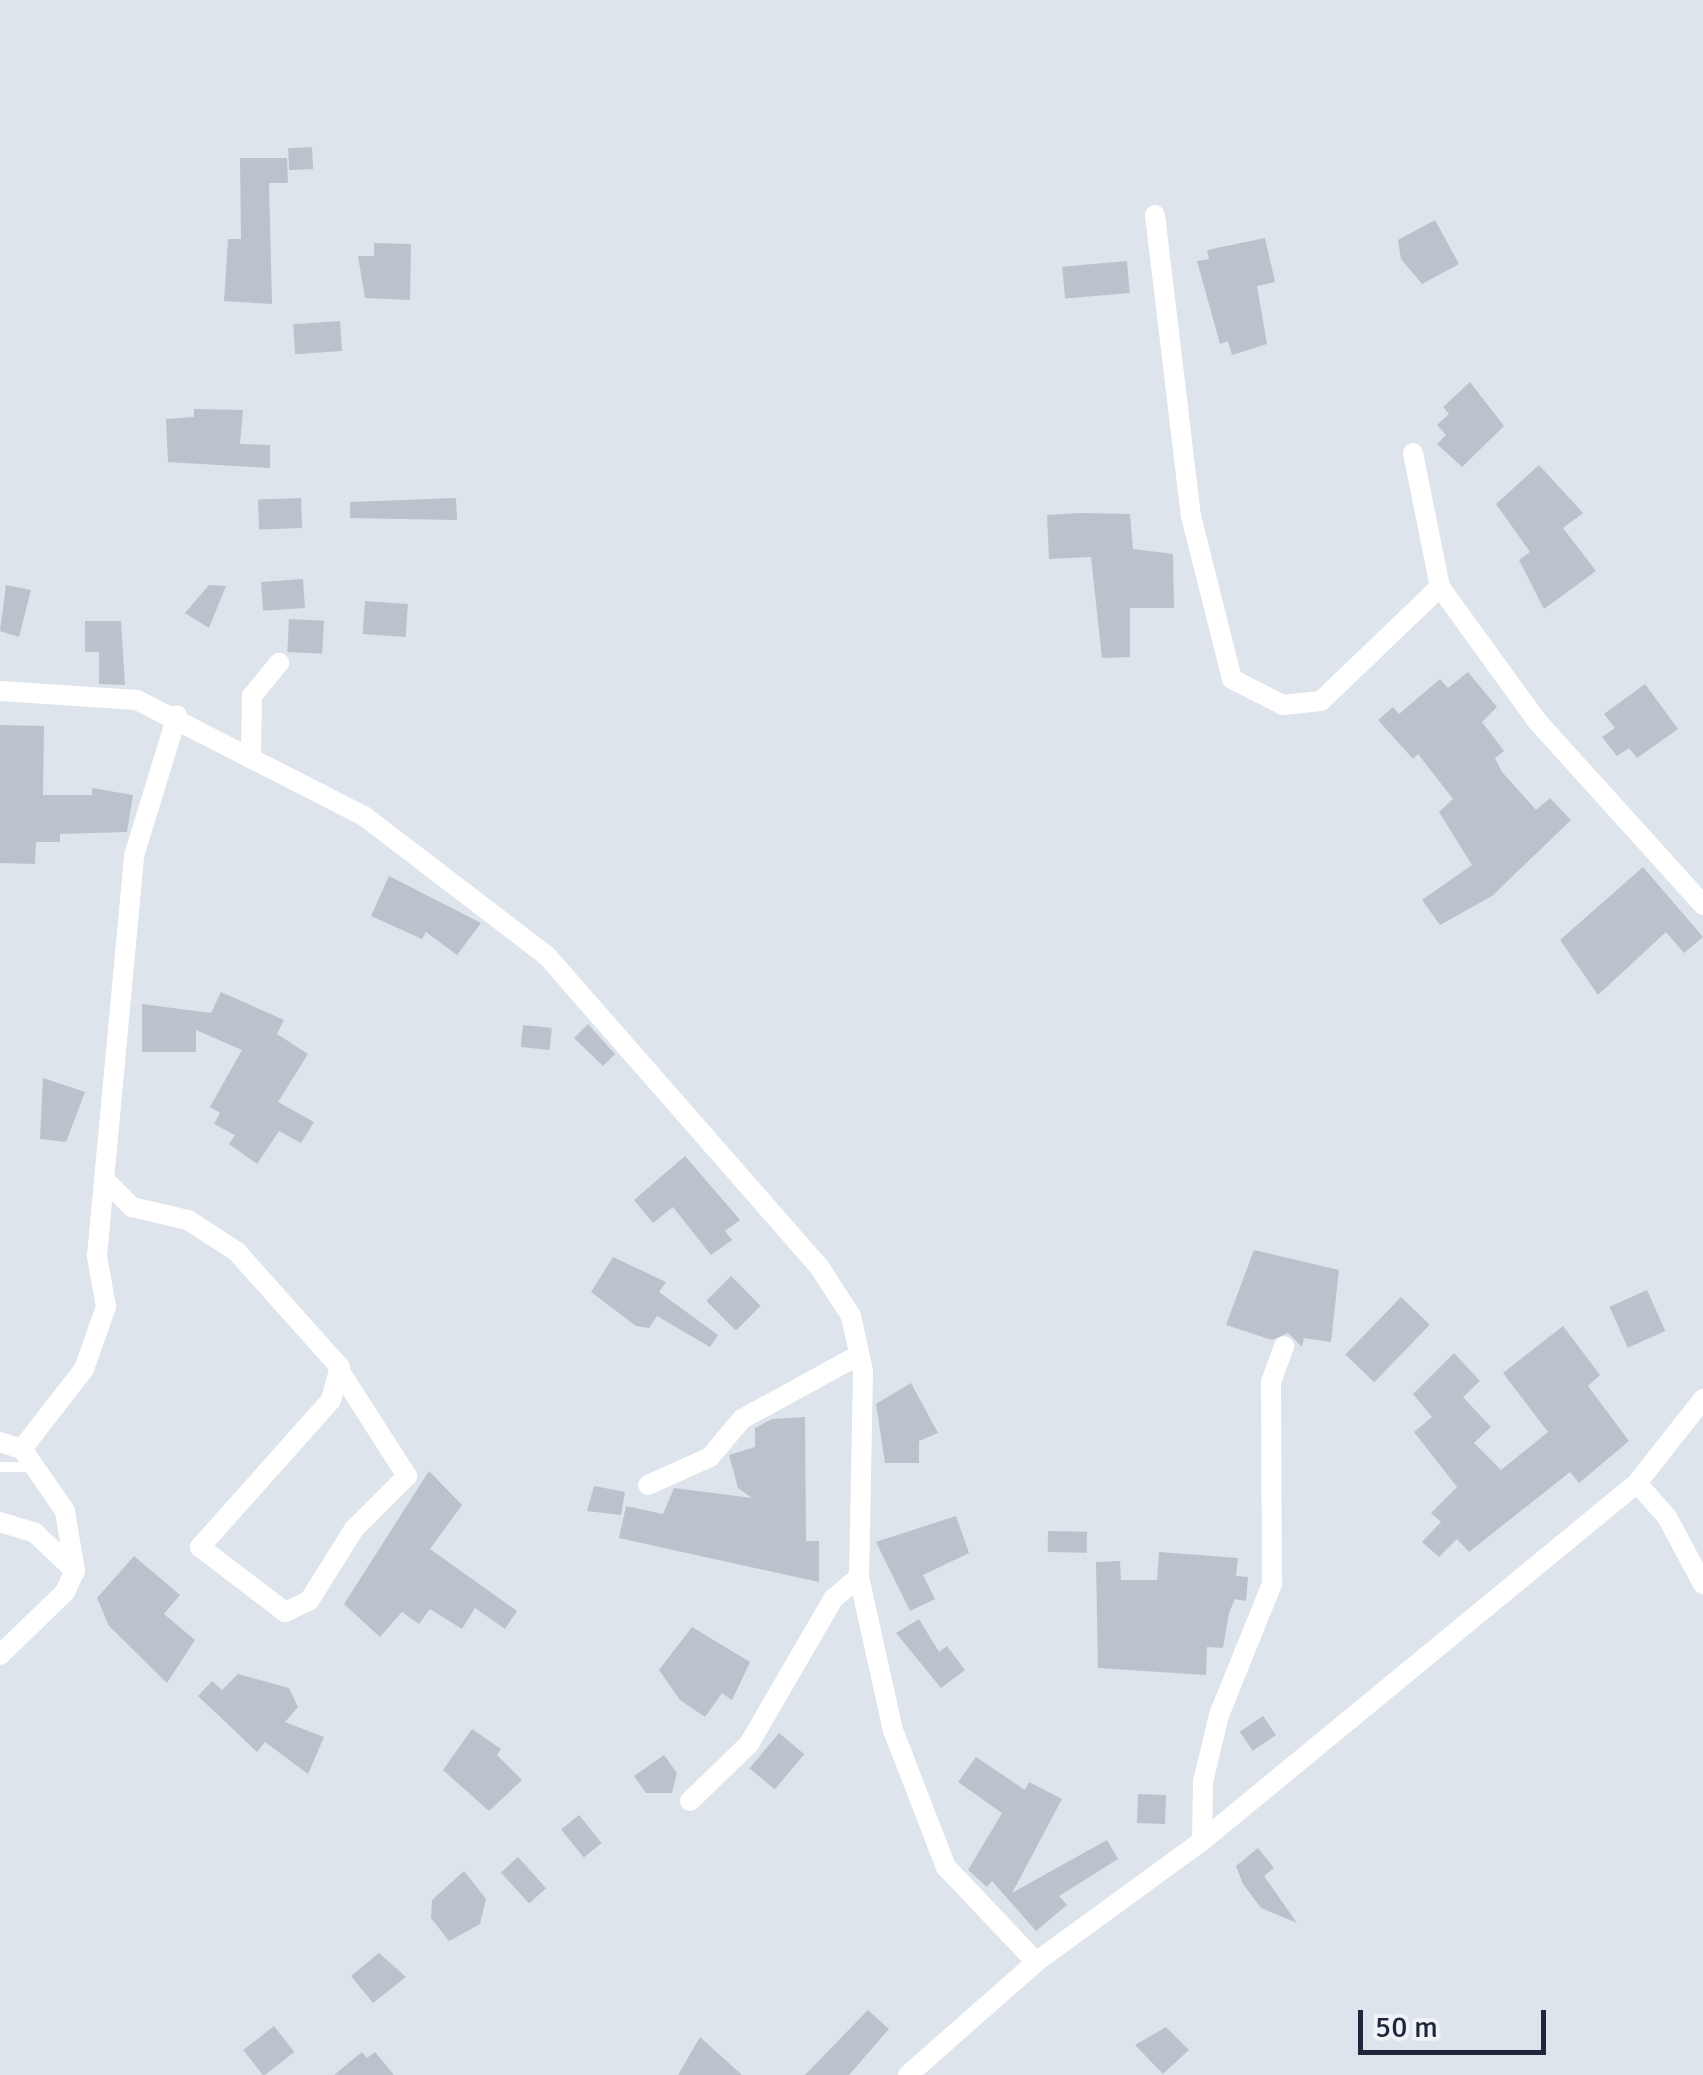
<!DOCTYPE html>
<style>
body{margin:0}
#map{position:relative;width:1703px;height:2075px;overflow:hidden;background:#dee4eb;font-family:Signika,sans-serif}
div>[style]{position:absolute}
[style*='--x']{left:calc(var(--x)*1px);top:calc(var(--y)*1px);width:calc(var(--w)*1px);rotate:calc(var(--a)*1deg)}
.building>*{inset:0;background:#bbc2cc;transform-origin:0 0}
.service>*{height:10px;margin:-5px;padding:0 5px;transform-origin:5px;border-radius:5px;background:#fff}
.minor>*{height:20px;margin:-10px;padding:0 10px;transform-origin:10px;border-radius:10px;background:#fff}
span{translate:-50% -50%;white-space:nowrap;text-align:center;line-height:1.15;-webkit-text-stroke:8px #eff3f8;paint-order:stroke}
.scale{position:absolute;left:1358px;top:2010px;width:188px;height:45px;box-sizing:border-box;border:5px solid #1f273c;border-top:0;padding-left:12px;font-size:30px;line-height:35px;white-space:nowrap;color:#1f273c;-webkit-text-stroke:8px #eff3f8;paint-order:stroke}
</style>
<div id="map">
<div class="building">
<div style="left:312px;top:147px;width:22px;height:24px;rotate:87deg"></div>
<div style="clip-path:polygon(240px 158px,287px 158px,288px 183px,269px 183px,272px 304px,224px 301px,228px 239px,241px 239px)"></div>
<div style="clip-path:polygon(1435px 220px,1459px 264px,1422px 284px,1401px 259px,1398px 240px)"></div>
<div style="clip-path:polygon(1265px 238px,1275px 282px,1257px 286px,1267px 344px,1232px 355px,1228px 341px,1220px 344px,1197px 261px,1209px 259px,1207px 250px)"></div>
<div style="clip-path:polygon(374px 243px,411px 244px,410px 300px,365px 298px,358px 256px,374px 256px)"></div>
<div style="left:1127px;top:261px;width:32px;height:65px;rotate:85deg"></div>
<div style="left:340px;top:321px;width:30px;height:47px;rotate:86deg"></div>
<div style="clip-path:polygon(1470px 382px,1504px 426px,1462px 467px,1437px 444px,1446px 435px,1437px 425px,1449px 414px,1443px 407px)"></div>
<div style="clip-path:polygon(194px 409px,243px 410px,240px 444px,270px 445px,270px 468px,168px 462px,166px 419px,194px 417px)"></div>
<div style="clip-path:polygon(1539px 465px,1583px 513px,1563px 528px,1596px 571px,1544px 609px,1519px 560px,1530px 552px,1496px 504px)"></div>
<div style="left:301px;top:498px;width:30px;height:43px;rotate:88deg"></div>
<div style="clip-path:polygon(456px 498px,457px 520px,350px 518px,350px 502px)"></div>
<div style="clip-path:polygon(1080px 513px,1130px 514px,1133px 549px,1173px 554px,1174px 608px,1130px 608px,1130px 657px,1102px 658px,1091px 557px,1049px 559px,1047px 515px)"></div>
<div style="left:303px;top:579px;width:29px;height:42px;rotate:86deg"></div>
<div style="clip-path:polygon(6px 585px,31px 590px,19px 637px,0 631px)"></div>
<div style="clip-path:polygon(209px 585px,226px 586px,209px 628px,185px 613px)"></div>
<div style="left:365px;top:601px;width:43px;height:33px;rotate:4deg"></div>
<div style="left:289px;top:619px;width:35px;height:33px;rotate:3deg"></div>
<div style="clip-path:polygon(85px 621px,121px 621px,125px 685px,99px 684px,99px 652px,85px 652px)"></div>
<div style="clip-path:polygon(1468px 672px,1497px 707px,1482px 722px,1504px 751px,1495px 758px,1502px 772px,1536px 810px,1550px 798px,1571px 820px,1492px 896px,1440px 925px,1422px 900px,1472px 865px,1439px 812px,1453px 799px,1418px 754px,1413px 759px,1378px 720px,1393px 707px,1399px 714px,1440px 679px,1448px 688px)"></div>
<div style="clip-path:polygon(1645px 684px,1678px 729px,1637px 758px,1629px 748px,1617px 756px,1602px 737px,1615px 728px,1604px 714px)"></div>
<div style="clip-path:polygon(0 725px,44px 726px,43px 795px,92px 795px,92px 788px,133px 795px,127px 832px,60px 834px,60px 842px,36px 842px,35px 864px,0 863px)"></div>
<div style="clip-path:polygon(1643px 867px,1703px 937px,1684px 953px,1666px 932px,1598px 995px,1560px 940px)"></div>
<div style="clip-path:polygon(389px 876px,481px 923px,457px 955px,426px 932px,422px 939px,371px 916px)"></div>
<div style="clip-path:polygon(221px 992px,284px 1020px,277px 1034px,308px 1054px,278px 1102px,314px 1122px,301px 1143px,279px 1131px,257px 1164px,229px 1144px,235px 1135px,214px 1124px,220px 1113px,210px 1107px,242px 1050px,196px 1030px,196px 1052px,142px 1052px,142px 1004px,211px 1013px)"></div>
<div style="clip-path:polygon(588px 1024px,615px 1054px,603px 1066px,574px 1038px)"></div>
<div style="left:523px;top:1025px;width:29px;height:22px;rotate:6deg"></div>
<div style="clip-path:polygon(43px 1078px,85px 1092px,66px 1142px,40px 1139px)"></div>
<div style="clip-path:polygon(685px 1156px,740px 1220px,725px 1231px,732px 1240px,711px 1255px,673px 1207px,653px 1223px,634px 1200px)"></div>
<div style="clip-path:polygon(1254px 1250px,1339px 1270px,1331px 1342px,1304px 1338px,1302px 1347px,1288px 1333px,1272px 1340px,1226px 1325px)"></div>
<div style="clip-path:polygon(613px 1257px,666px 1282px,659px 1292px,718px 1335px,710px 1347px,657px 1316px,649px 1328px,636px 1326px,591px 1292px)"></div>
<div style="left:731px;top:1276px;width:42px;height:35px;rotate:45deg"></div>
<div style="left:1647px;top:1290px;width:45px;height:41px;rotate:66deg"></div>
<div style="left:1401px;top:1297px;width:40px;height:80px;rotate:44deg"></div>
<div style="clip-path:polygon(1563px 1326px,1600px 1375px,1588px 1386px,1629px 1441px,1579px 1483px,1570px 1472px,1469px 1552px,1457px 1539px,1439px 1557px,1422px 1542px,1441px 1522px,1431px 1513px,1457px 1487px,1414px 1432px,1432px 1417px,1413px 1394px,1454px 1353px,1480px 1381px,1463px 1397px,1491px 1427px,1474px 1443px,1501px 1470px,1548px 1432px,1503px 1373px)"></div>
<div style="clip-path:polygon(911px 1383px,938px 1433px,919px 1441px,919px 1463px,885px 1463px,876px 1404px)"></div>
<div style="clip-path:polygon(805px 1417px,806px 1541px,819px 1541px,819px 1582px,619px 1538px,626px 1506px,663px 1514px,674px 1488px,752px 1498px,738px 1488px,729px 1455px,755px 1447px,755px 1428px,772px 1419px)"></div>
<div style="clip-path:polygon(429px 1471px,462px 1505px,430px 1549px,517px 1611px,505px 1629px,475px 1608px,462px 1629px,430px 1609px,419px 1624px,402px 1612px,380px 1637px,344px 1604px)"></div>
<div style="clip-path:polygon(594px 1486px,625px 1492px,621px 1515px,587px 1511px)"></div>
<div style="clip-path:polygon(956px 1516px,969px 1553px,923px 1575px,935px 1599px,910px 1611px,876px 1542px)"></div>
<div style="left:1048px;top:1531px;width:39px;height:21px;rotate:1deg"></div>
<div style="clip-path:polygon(1159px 1552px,1238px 1558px,1236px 1576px,1248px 1577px,1246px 1601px,1235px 1599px,1229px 1613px,1223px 1648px,1207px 1647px,1206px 1675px,1098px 1668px,1096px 1562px,1120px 1561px,1121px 1580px,1157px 1580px)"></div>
<div style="clip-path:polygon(134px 1556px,180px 1595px,164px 1614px,195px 1640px,167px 1683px,109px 1626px,97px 1598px)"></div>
<div style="clip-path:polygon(919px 1619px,939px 1652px,947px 1646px,965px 1670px,941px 1688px,896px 1633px)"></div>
<div style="clip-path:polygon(692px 1627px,750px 1662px,732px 1700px,722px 1693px,705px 1717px,680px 1700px,659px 1670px)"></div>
<div style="clip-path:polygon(238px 1674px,289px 1688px,298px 1707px,285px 1722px,324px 1737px,308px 1774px,265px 1742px,257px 1752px,198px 1696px,212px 1681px,222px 1690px)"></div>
<div style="left:1263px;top:1716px;width:23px;height:28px;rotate:56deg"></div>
<div style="clip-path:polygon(472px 1729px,501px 1749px,497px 1755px,522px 1780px,489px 1811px,443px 1770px)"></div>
<div style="left:779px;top:1733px;width:33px;height:46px;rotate:40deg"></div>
<div style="clip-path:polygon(664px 1755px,677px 1773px,672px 1793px,646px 1793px,634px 1776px)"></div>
<div style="clip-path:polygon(976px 1757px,1025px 1790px,1029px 1782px,1062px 1799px,1012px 1893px,1107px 1840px,1118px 1859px,1059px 1896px,1067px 1905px,1036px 1931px,992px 1881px,987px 1887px,968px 1870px,1002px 1813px,958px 1782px)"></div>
<div style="left:1138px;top:1794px;width:28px;height:29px;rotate:2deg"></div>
<div style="left:579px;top:1815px;width:36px;height:23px;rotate:51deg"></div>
<div style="clip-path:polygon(1258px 1848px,1274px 1868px,1264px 1876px,1297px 1923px,1261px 1908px,1243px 1884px,1236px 1866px)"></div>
<div style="left:518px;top:1857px;width:42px;height:23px;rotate:48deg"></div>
<div style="clip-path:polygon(464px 1871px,486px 1899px,480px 1924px,449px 1941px,431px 1918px,432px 1900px)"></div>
<div style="clip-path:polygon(379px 1953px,406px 1977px,373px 2003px,351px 1976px)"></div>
<div style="clip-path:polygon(868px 2010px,889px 2029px,849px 2075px,805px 2075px)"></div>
<div style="left:274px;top:2026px;width:33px;height:39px;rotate:52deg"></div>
<div style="clip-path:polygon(1166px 2027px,1189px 2050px,1163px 2074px,1135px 2045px)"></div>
<div style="clip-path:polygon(700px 2037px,742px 2075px,678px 2075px)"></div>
<div style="clip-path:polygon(362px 2052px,367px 2058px,375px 2052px,394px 2075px,334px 2075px)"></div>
</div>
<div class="service">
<div style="--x:0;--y:1467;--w:32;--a:0"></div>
</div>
<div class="minor">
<div style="--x:1155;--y:215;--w:303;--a:83.2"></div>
<div style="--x:1191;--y:516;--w:168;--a:75.9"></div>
<div style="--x:1232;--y:679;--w:57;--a:27"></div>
<div style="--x:1283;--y:705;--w:38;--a:-6"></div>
<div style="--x:1321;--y:701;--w:165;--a:-43.8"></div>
<div style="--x:1413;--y:453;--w:137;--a:78.6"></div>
<div style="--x:1440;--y:587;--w:165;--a:54.1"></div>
<div style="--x:1537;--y:721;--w:248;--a:47.9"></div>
<div style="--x:0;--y:691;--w:137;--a:3.8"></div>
<div style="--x:137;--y:700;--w:255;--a:27.1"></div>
<div style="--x:364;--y:816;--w:230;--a:37.4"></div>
<div style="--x:547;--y:956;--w:415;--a:48.8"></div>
<div style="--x:820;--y:1268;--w:57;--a:57.1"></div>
<div style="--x:851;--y:1316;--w:56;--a:77.7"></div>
<div style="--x:863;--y:1371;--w:206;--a:91.1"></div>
<div style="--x:859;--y:1577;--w:157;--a:77.5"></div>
<div style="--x:893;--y:1730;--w:147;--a:68.9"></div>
<div style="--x:946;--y:1867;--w:131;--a:46.5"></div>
<div style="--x:251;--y:758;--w:62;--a:-89.1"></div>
<div style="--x:252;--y:696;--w:43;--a:-50.7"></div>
<div style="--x:109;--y:1184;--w:33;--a:45"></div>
<div style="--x:132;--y:1207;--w:57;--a:13.1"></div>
<div style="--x:188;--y:1220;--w:59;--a:33.1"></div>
<div style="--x:237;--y:1252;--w:154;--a:48.2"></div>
<div style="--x:340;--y:1367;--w:3;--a:108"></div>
<div style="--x:339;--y:1370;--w:31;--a:105"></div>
<div style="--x:331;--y:1400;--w:197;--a:131.7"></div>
<div style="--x:200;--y:1547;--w:107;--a:37.4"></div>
<div style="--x:285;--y:1612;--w:26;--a:-25"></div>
<div style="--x:309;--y:1601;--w:85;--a:-58"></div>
<div style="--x:354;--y:1529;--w:75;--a:-45"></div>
<div style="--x:407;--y:1476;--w:126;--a:-122.7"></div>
<div style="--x:0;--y:1442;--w:23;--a:18"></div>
<div style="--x:1637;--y:1483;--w:45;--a:48.6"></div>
<div style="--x:1667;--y:1517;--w:76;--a:61.8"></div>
<div style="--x:648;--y:1485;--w:68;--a:-24.3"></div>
<div style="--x:710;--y:1457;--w:50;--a:-49.9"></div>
<div style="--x:742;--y:1419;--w:133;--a:-28.7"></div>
<div style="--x:0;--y:1522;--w:37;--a:17"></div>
<div style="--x:35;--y:1533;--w:55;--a:43.5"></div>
<div style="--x:0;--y:1655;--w:91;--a:-44.1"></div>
<div style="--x:65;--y:1592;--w:23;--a:-65"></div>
<div style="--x:75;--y:1571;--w:61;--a:-99.5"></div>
<div style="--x:65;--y:1511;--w:75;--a:-124.7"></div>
<div style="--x:22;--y:1449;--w:101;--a:-52.2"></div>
<div style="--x:84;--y:1369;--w:66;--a:-70.5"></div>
<div style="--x:106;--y:1307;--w:52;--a:-100"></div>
<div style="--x:97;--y:1256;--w:402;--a:-84.7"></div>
<div style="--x:134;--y:856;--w:147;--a:-73"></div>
<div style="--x:690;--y:1801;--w:82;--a:-44"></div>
<div style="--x:749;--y:1744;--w:168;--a:-59.9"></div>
<div style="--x:833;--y:1599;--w:34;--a:-40"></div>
<div style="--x:1202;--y:1841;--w:59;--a:-89"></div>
<div style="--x:1203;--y:1782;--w:69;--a:-76.6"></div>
<div style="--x:1219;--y:1715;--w:141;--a:-68"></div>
<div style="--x:1272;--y:1584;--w:202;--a:-90.3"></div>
<div style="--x:1271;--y:1382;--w:38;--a:-70"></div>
<div style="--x:908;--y:2075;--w:171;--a:-41.4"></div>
<div style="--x:1036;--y:1962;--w:205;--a:-36.1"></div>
<div style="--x:1202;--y:1841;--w:563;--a:-39.45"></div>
<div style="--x:1637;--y:1483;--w:107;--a:-51.8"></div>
</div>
<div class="scale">50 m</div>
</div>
